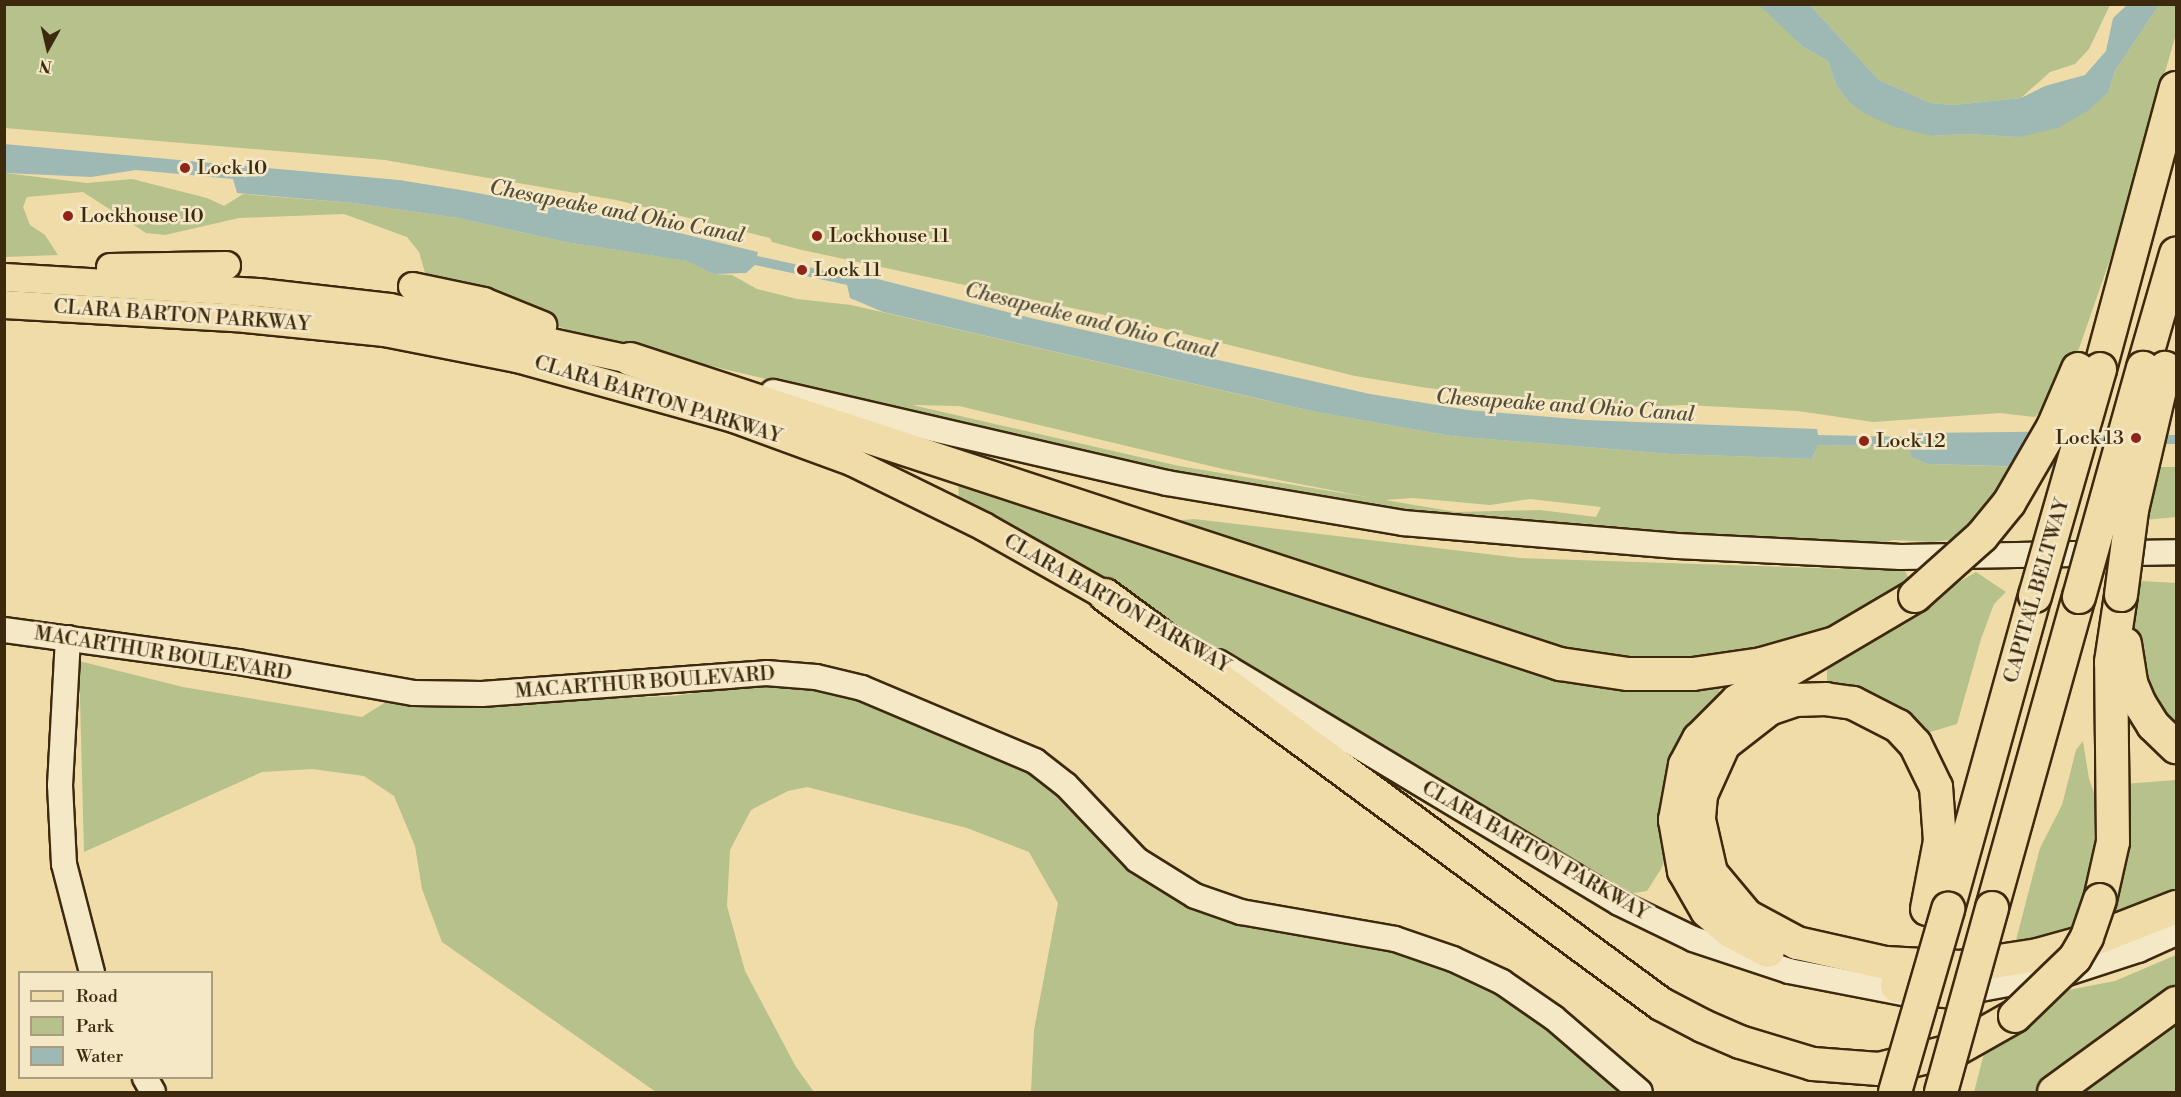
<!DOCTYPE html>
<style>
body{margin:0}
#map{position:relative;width:2181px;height:1097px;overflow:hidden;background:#f0dca9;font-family:"Libre Bodoni",serif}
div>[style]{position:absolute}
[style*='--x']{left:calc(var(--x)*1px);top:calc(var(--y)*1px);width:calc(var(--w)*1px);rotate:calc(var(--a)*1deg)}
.green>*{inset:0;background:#b6c18b}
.water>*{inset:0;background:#9eb9b3}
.roads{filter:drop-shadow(2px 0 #3d290e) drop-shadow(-2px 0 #3d290e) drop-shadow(0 2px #3d290e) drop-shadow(0 -2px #3d290e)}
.secondary>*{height:24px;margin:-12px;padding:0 12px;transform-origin:12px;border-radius:12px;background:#f5e8c7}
.primary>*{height:27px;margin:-13.5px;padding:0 13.5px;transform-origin:13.5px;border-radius:13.5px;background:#f0dca9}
.highway>*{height:32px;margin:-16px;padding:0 16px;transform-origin:16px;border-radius:16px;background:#f0dca9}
.bridges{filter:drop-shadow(2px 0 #3d290e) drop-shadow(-2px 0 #3d290e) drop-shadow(0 2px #3d290e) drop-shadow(0 -2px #3d290e)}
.highway-bridge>*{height:32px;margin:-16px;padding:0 16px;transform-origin:16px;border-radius:16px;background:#f0dca9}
.dots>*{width:16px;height:16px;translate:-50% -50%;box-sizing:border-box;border:3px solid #f5e8c7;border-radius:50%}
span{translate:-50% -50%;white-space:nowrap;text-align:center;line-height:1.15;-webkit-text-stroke:5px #f5e8c7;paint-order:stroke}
.poi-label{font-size:20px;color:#3d290e}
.left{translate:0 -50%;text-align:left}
.right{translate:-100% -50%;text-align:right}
.street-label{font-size:20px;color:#3d290e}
.water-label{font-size:21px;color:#554d37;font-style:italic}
.frame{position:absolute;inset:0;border:6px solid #3d290e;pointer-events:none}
.legend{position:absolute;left:18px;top:971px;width:195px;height:108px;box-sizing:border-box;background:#f5e8c7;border:2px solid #ab9c7d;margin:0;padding:8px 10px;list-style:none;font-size:18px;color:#3d290e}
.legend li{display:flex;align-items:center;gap:12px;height:30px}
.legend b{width:30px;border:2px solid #ab9c7d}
.north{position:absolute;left:18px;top:18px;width:60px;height:60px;-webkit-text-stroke:4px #f5e8c7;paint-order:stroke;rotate:188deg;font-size:16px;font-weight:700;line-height:24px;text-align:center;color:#3d290e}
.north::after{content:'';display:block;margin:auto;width:21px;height:27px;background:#3d290e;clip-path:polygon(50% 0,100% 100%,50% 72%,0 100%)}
</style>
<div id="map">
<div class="green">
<div style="clip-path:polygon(1759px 4px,1803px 47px,1828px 61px,1836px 85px,1849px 102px,1931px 136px,1966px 134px,2018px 137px,2109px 91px,2115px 71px,2159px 5px,2176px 5px,2176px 34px,2115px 245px,2066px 386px,2035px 417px,2000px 413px,1873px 422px,1798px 411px,1687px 405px,1629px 407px,1427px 388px,1355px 376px,1128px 320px,802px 250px,772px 242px,770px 238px,616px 200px,385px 160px,5px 128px,5px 5px)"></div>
<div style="clip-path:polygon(1810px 5px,2110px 5px,2089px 49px,2075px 64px,2050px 72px,2021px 98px,1953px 105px,1931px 103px,1879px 80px)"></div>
<div style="clip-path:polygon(evenodd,5px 173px,87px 183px,132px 179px,207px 198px,224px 206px,243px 194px,353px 203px,458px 218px,565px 242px,688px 261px,714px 274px,732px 275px,757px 289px,797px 299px,851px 305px,1316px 412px,1451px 436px,1671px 454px,1812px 459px,1818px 445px,1910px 447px,1911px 457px,1927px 464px,2023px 467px,1967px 538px,1933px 542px,1893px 540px,1872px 546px,1465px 523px,1208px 483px,584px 336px,426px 276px,419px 252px,407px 237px,344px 214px,239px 218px,165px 235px,146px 233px,83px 192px,27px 197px,23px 207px,30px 225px,45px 235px,58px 255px,5px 257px,5px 173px,912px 405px,959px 406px,1223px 469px,1372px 498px,1179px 466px,912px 405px,5px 173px,1413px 498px,1490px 505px,1530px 499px,1601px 507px,1596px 517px,1540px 510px,1456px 512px,1385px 500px,1413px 498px)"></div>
<div style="clip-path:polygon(2155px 467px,2176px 467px,2176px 517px,2145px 520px)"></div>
<div style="clip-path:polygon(958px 482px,1683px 688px,1719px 687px,1720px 699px,1670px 773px,1659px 809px,1669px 851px,1661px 869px,1647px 891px,1623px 895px,959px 499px)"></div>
<div style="clip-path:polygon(1194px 519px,1520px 558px,1905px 571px,1912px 585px,1855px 621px,1716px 664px,1582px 657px,1172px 521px)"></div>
<div style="clip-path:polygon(1976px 572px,2006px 592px,1994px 604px,1981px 639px,1957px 724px,1927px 733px,1827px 684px,1827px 670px,1846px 649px)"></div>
<div style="clip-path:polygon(2141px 581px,2176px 583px,2176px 729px,2153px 700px,2137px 657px,2134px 610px)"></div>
<div style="clip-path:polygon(79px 661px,183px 687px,362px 717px,389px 700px,453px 705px,673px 696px,775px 682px,839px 691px,996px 752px,1050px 782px,1081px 811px,1120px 859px,1161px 892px,1184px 903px,1373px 941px,1483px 980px,1567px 1043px,1617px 1092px,1031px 1092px,1034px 1030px,1058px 903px,1029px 852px,967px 828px,807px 787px,788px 791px,751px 810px,730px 850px,727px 906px,745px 971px,796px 1067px,814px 1092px,656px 1092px,442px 942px,422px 889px,415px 846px,394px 796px,364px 776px,312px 769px,262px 772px,84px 852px)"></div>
<div style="clip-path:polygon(2083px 741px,2089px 779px,2099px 806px,2095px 881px,2074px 936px,2015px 944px,2040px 848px,2062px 805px,2076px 750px)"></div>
<div style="clip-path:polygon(2176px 780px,2176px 897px,2110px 919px,2121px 882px,2124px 784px)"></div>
<div style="clip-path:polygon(2176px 955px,2176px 990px,2038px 1092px,1974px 1092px,1986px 1046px,2009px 1035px,2068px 990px,2115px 981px)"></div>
<div style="clip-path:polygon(2176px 1023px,2176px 1092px,2083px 1092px,2137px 1048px)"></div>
</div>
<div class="water">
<div style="clip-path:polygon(1759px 5px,1810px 5px,1879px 80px,1931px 103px,1953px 105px,2021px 98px,2045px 86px,2085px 75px,2106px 51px,2113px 18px,2127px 5px,2159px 5px,2115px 71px,2109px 91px,2089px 110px,2058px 128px,2018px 137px,1966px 134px,1931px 136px,1892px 126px,1864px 113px,1849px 102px,1836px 85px,1828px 61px,1803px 47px)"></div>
<div style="clip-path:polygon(4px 144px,399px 180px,461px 190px,630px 221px,758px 252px,757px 256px,849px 276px,850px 272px,1035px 319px,1370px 394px,1468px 410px,1586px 420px,1817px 429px,1818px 435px,1910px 437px,1919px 433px,2093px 431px,2096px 436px,2176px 435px,2176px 444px,2097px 445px,2069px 468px,1927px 464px,1911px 457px,1909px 447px,1818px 445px,1812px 459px,1671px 454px,1451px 436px,1316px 412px,883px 312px,850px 298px,847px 285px,755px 265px,746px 273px,714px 274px,687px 261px,565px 242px,458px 218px,353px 203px,237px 193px,233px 179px,136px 170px,91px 177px,5px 173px)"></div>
</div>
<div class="roads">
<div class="secondary">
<div style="--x:773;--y:392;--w:404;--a:13"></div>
<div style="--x:1167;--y:483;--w:239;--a:9.6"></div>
<div style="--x:1403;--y:523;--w:275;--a:4.8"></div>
<div style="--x:1677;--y:546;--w:224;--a:2.8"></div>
<div style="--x:1901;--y:557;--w:275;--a:-1"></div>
<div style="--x:4;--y:630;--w:236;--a:7.8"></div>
<div style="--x:238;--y:662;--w:179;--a:10"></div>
<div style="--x:414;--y:693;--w:68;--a:0.8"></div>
<div style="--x:482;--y:694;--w:285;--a:-4.2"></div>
<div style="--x:766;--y:673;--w:50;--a:4.6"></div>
<div style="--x:816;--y:677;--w:47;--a:13.4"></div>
<div style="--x:862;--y:688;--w:188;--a:22.9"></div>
<div style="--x:1035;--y:761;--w:39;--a:38"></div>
<div style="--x:1066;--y:785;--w:103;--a:46.6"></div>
<div style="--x:1137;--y:860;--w:68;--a:31.8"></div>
<div style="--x:1195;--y:896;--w:49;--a:19.2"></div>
<div style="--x:1241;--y:912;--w:156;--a:9.9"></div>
<div style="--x:1395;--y:939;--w:61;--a:19"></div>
<div style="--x:1453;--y:959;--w:54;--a:25.1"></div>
<div style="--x:1502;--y:982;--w:63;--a:34.7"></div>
<div style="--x:1554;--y:1018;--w:113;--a:40.7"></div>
<div style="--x:68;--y:638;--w:147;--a:93.1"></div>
<div style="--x:60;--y:785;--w:79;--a:87.1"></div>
<div style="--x:64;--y:864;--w:112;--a:75.5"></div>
<div style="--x:1218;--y:662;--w:468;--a:31"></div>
<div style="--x:1619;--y:903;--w:82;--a:25.9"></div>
<div style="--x:1693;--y:939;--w:101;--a:18.4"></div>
<div style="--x:1789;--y:971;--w:126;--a:11"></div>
<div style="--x:1954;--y:994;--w:115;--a:-10.5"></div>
<div style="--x:2067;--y:973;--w:75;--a:-17.9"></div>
<div style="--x:2138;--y:950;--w:42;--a:-24.1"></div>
<div style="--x:145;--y:1078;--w:16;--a:60"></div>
</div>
<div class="primary">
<div style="--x:110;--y:267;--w:116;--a:-1"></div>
<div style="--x:4;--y:277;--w:254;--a:3.4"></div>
<div style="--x:258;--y:292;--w:132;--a:6.5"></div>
<div style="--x:389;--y:307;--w:247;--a:12.2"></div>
<div style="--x:412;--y:286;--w:73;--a:11.9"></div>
<div style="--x:483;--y:301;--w:64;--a:22.1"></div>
<div style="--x:4;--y:304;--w:241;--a:3.3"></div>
<div style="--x:245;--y:318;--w:140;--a:5.8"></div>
<div style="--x:384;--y:332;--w:136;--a:11.1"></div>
<div style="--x:517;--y:358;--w:224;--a:15.5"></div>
<div style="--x:733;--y:418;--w:128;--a:20.1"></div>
<div style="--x:853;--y:462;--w:145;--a:26.2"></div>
<div style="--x:983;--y:526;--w:140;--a:29.5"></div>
</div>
<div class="highway">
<div style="--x:630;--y:359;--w:979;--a:18.16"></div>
<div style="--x:1560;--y:664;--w:69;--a:8.4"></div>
<div style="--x:1628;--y:674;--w:65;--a:0"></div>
<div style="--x:1693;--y:674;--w:70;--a:-8.2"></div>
<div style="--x:1762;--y:664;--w:73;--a:-15.9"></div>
<div style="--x:2143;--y:368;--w:119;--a:-73.9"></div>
<div style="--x:2100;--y:369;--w:291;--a:-74.9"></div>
<div style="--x:1105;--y:595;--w:690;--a:36.34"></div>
<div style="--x:1661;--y:1004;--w:47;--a:27.6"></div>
<div style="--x:1703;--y:1026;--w:40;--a:23.4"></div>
<div style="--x:1740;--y:1042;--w:76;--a:16.8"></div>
<div style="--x:1813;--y:1064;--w:66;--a:4.3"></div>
<div style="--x:1879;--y:1069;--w:78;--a:-14"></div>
<div style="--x:1955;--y:1050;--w:69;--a:-29.5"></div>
<div style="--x:2125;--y:644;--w:39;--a:81"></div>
<div style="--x:2131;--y:683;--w:23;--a:67"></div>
<div style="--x:2140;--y:704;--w:25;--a:58"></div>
<div style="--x:2153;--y:725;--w:32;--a:44"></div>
<div style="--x:2100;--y:900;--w:59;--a:-77.4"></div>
<div style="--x:2113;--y:842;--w:180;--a:-90.6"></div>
<div style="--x:2111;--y:662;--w:68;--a:-81.5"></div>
<div style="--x:1992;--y:908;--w:323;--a:-74.4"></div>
<div style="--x:1927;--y:909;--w:69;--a:-79.2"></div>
<div style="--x:1940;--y:841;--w:54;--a:-94.2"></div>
<div style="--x:1936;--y:787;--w:48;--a:-116"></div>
<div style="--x:1915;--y:744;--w:25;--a:-133"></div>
<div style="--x:1898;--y:726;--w:51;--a:-152.9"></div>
<div style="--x:1853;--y:703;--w:27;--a:-172"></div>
<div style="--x:1826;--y:699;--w:31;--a:178"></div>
<div style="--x:1795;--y:700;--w:28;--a:161"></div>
<div style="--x:1769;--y:709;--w:57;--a:142.1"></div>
<div style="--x:1724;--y:744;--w:56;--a:114.3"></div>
<div style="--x:1701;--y:795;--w:25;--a:95"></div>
<div style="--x:1699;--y:820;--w:54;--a:77.2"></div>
<div style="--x:1711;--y:873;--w:56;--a:50.1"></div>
<div style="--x:1747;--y:916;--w:57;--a:28.4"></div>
<div style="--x:1797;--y:943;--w:91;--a:12.7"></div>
<div style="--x:1886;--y:963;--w:74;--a:3.1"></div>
<div style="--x:1960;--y:967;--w:79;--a:-8.7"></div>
<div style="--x:2038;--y:955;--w:56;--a:-15.5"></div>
<div style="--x:2092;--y:940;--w:90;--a:-21.4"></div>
<div style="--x:1948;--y:909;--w:325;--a:-74.5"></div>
<div style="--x:1768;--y:951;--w:43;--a:-152.2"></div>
<div style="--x:1730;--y:931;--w:30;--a:-139"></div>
<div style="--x:1707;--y:911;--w:46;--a:-119.9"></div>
<div style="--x:1684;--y:871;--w:52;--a:-100"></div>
<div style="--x:1675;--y:820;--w:56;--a:-79.7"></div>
<div style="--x:1685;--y:765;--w:30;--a:-62"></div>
<div style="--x:1699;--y:739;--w:54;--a:-45"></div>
<div style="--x:1737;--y:701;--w:207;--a:-30.5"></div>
<div style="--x:1897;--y:986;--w:65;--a:6.1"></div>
<div style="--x:2054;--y:1092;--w:151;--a:-36.1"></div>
</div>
</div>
<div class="bridges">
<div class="highway-bridge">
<div style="--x:2121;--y:595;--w:86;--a:-82.6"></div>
<div style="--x:2132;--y:510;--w:146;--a:-76.9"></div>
<div style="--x:1915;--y:596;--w:90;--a:-41.8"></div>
<div style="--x:1982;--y:536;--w:43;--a:-50.7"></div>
<div style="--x:2009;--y:503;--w:88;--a:-59.9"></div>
<div style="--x:2053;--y:427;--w:63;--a:-66.7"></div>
<div style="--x:2035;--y:596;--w:236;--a:-74"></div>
<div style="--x:2079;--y:597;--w:238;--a:-74.4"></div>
<div style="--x:2015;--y:1016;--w:83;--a:-44"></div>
<div style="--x:2075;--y:958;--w:24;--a:-60"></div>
<div style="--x:2087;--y:937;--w:39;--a:-71"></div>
<div style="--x:1895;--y:1092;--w:191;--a:-73.8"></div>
<div style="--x:1941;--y:1092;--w:191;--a:-74.5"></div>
</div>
</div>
<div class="dots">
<div style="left:185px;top:168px;background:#8f2418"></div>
<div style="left:68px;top:216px;background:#8f2418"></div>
<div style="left:817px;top:236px;background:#8f2418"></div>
<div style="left:802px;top:270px;background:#8f2418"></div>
<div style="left:2136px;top:438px;background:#8f2418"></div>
<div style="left:1864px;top:441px;background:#8f2418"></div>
</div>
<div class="poi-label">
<span class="left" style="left:197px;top:168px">Lock 10</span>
<span class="left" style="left:80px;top:216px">Lockhouse 10</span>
<span class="left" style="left:829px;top:236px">Lockhouse 11</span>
<span class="left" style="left:814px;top:270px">Lock 11</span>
<span class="right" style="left:2124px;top:438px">Lock 13</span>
<span class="left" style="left:1876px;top:441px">Lock 12</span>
</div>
<div class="street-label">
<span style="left:182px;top:316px;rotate:4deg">CLARA BARTON PARKWAY</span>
<span style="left:658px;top:400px;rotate:17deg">CLARA BARTON PARKWAY</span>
<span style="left:2037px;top:591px;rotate:-74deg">CAPITAL BELTWAY</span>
<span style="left:1117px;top:604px;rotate:30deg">CLARA BARTON PARKWAY</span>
<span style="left:163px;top:654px;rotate:9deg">MACARTHUR BOULEVARD</span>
<span style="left:645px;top:683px;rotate:-4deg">MACARTHUR BOULEVARD</span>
<span style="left:1535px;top:851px;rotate:30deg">CLARA BARTON PARKWAY</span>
</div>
<div class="water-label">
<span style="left:617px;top:212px;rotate:11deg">Chesapeake and Ohio Canal</span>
<span style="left:1091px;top:321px;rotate:14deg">Chesapeake and Ohio Canal</span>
<span style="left:1565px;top:406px;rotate:4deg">Chesapeake and Ohio Canal</span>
</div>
<div class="frame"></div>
<ul class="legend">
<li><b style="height:8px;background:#f0dca9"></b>Road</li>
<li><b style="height:16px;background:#b6c18b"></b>Park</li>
<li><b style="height:16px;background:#9eb9b3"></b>Water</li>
</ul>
<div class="north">N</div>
</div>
